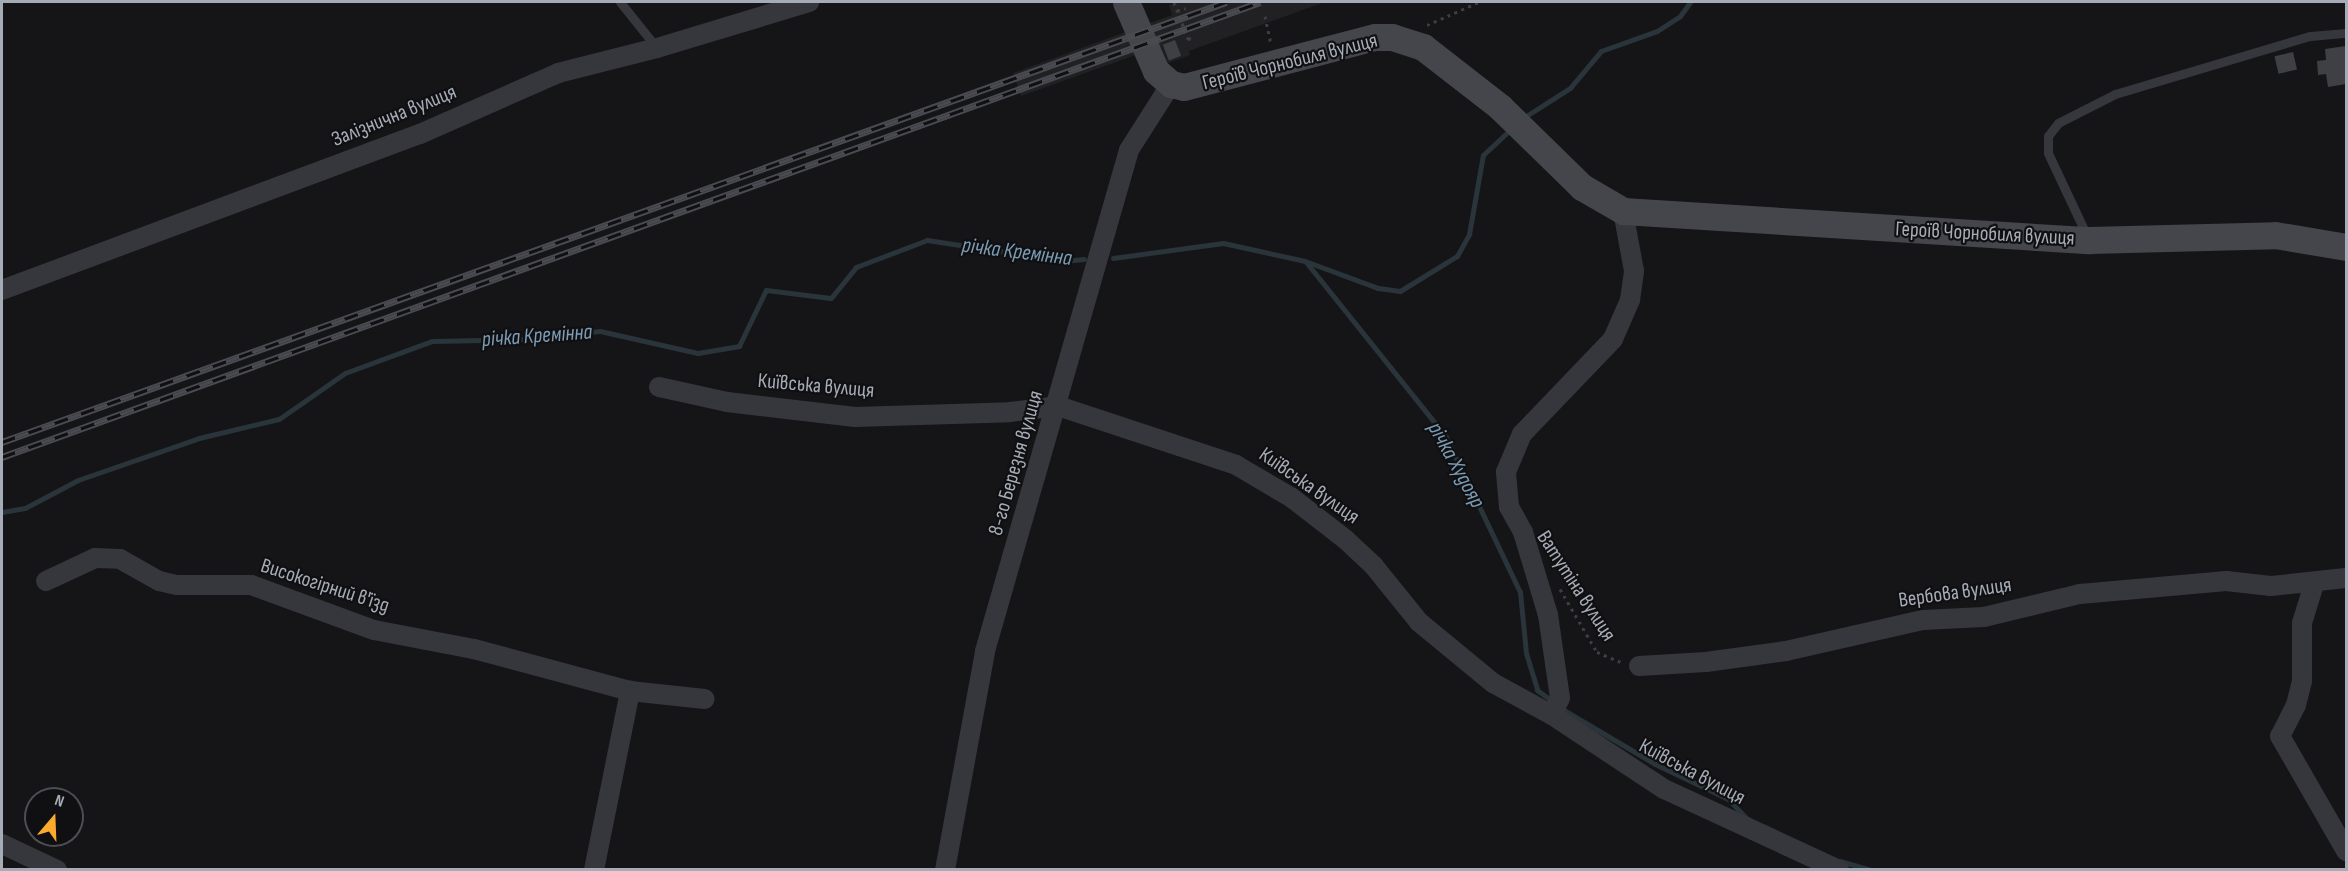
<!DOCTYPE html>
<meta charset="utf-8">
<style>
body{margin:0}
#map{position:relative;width:2348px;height:871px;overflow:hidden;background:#151517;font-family:"Sofia Sans Condensed",sans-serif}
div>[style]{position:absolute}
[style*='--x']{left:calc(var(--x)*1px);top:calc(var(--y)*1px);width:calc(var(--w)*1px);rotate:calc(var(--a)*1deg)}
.built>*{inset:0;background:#212124}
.stream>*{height:5px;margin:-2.5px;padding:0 2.5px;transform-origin:2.5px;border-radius:2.5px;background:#2a343b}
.building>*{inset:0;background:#3f4044;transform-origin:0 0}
.path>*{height:3px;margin-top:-1.5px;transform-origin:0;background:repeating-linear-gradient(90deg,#3c3e43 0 3px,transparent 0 7.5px)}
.lane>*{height:9px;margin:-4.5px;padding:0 4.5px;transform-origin:4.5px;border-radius:4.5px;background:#36373c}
.street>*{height:20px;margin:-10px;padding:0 10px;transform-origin:10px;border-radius:10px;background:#36373c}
.secondary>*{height:27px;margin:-13.5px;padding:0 13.5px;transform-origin:13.5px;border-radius:13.5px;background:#44464c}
.rail>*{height:7px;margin-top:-3.5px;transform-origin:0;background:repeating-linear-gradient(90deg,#101012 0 14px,#494b51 0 28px);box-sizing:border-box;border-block:2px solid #494b51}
span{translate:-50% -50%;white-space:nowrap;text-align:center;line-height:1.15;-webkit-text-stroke:4.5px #101012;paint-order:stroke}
.street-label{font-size:21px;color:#a6acb7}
.water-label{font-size:22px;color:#7c9cb4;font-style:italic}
.frame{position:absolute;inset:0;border:3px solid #a6acb7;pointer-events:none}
.north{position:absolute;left:24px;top:787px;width:60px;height:60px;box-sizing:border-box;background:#101012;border:2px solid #4c4e54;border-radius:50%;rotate:19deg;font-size:16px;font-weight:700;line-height:24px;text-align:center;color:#a6acb7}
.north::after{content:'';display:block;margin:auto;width:21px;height:27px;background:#f8ab2c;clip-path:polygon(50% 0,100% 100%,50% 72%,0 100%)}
</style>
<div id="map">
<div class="built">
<div style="clip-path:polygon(1177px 2px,1325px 2px,1189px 51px,1190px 55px,1168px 63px,1161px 46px,1021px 96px,1013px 73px,1172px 15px,1169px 5px)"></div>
</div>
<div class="stream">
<div style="--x:1523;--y:118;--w:56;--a:-32.6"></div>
<div style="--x:1570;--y:88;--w:48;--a:-50"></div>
<div style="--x:1601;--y:51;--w:59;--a:-19.7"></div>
<div style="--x:1657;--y:31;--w:27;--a:-33"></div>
<div style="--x:1680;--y:16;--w:17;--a:-54"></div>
<div style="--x:1113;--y:258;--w:111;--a:-7.8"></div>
<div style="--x:1223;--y:243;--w:84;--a:12.4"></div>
<div style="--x:1305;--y:261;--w:78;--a:20.3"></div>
<div style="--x:1378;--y:288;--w:22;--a:8"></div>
<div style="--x:1400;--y:291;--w:67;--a:-31.6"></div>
<div style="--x:1457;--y:256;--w:25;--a:-61"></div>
<div style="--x:1469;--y:234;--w:80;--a:-80"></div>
<div style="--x:1483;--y:155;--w:40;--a:-43"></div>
<div style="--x:1306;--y:262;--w:224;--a:51.3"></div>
<div style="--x:1446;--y:437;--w:172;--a:64.5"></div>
<div style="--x:1520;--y:592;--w:61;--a:84.4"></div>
<div style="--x:1526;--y:653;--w:39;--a:73"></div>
<div style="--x:1537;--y:690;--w:14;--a:36"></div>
<div style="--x:2;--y:512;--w:23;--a:-10"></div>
<div style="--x:25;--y:508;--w:60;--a:-27.8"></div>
<div style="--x:78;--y:480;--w:128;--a:-19.1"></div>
<div style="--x:199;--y:438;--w:82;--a:-13.4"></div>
<div style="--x:279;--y:419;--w:80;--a:-34.9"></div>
<div style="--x:345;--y:373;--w:93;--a:-20.2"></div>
<div style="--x:432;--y:341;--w:93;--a:-1.2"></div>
<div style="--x:525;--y:339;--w:75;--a:-6.1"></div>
<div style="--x:600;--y:331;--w:100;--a:12.7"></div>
<div style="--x:698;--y:353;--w:42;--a:-9.7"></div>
<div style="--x:739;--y:346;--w:62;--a:-64.3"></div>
<div style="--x:766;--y:290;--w:65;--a:7"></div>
<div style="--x:831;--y:298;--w:40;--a:-51"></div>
<div style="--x:856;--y:267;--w:76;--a:-20.8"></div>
<div style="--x:927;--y:240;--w:139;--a:8.7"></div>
<div style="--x:1064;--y:261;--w:20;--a:-6"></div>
<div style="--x:1562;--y:709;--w:108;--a:30.6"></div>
<div style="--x:1655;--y:764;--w:81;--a:25.6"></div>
<div style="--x:1728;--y:799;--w:28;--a:46"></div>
<div style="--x:1840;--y:861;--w:32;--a:16"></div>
</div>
<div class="building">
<div style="left:1175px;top:40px;width:17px;height:13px;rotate:69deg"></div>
<div style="clip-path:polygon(2346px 46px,2346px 84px,2328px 87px,2326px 74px,2318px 75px,2317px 61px,2326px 60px,2325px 49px)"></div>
<div style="left:2293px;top:52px;width:18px;height:19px;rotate:77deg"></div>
</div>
<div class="path">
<div style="--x:1174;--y:2;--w:40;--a:69"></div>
<div style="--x:1188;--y:39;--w:5;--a:-11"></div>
<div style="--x:1177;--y:11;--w:9;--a:-18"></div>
<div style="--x:1265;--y:16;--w:29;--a:78"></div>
<div style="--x:1427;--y:25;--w:57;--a:-23.9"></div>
<div style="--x:1560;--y:589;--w:73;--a:59.6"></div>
<div style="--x:1597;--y:652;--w:28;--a:23"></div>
</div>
<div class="lane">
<div style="--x:620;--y:2;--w:59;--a:51.2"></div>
<div style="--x:2087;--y:236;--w:92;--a:-115.2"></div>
<div style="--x:2048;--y:153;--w:17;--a:-90"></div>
<div style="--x:2048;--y:136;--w:16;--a:-52"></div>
<div style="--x:2058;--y:123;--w:64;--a:-27"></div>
<div style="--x:2115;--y:94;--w:203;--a:-16.6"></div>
<div style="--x:2310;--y:36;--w:36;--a:-5"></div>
</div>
<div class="street">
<div style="--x:2;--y:290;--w:446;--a:-20.5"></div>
<div style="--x:420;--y:134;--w:151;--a:-23.8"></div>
<div style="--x:558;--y:73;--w:102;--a:-14.2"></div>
<div style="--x:657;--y:48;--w:159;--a:-16.8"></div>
<div style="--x:659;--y:387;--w:70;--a:12.4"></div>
<div style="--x:727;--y:402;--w:129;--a:6.7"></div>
<div style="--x:855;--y:417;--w:155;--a:-1.8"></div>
<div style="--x:1010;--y:412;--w:48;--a:-7.1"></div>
<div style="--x:1058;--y:406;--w:188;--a:18.3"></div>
<div style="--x:1236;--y:465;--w:65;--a:30.5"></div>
<div style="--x:1292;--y:498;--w:67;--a:37.7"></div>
<div style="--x:1345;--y:539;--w:38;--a:43"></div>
<div style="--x:1373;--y:565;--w:73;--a:51.1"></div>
<div style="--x:1419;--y:622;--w:96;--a:39.5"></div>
<div style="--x:1493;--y:683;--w:67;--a:28.5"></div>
<div style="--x:1552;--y:715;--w:134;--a:33.5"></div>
<div style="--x:1664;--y:789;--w:193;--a:24.8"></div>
<div style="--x:46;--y:581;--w:54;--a:-25.1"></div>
<div style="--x:95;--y:558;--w:25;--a:2"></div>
<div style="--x:120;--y:559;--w:45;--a:29.4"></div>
<div style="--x:159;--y:581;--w:18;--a:13"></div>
<div style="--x:177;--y:585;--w:74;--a:0"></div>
<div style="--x:251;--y:585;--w:131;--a:20.1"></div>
<div style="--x:374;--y:630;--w:102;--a:10.8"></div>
<div style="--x:474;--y:649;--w:162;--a:15.1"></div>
<div style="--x:630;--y:691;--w:75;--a:6.1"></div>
<div style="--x:2314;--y:584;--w:41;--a:107.1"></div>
<div style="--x:2302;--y:623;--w:58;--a:90"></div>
<div style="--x:2302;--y:681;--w:25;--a:104"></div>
<div style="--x:2296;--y:705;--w:35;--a:117"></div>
<div style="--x:2280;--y:736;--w:133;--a:60.1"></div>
<div style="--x:1639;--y:666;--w:67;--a:-3.4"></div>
<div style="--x:1706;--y:662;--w:81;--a:-7.8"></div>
<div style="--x:1786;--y:651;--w:140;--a:-12.8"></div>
<div style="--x:1923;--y:620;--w:61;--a:-2.8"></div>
<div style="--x:1984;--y:617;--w:99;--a:-13.5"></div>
<div style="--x:2080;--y:594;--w:147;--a:-5.1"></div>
<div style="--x:2226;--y:581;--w:45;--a:6.3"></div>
<div style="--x:2271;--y:586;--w:75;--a:-6.1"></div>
<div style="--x:1552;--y:715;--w:19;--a:-65"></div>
<div style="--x:1560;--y:698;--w:84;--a:-98.2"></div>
<div style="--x:1548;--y:615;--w:87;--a:-106.8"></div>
<div style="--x:1523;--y:532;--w:29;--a:-119"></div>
<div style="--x:1509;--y:507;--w:35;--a:-95"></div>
<div style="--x:1506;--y:472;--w:41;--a:-67.2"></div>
<div style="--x:1522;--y:434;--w:132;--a:-46.2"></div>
<div style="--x:1613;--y:339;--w:43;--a:-66.4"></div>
<div style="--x:1630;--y:300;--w:29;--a:-82"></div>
<div style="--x:1634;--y:271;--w:61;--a:-100.4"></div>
<div style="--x:2;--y:844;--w:61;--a:25.3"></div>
<div style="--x:594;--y:870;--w:183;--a:-78.6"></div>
<div style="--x:945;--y:870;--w:223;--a:-79.6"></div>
<div style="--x:985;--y:651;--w:521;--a:-73.96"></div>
<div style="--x:1129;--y:150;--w:78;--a:-57.5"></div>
</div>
<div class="secondary">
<div style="--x:1126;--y:2;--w:75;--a:66.5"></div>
<div style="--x:1156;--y:71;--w:20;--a:41"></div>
<div style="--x:1171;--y:84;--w:13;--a:13"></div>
<div style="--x:1184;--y:87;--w:197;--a:-14.7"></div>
<div style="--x:1375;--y:37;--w:17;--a:0"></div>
<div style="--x:1392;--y:37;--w:33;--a:18"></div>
<div style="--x:1423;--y:47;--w:98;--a:37.9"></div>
<div style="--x:1500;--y:107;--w:115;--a:44.3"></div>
<div style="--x:1582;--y:187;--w:48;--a:30.3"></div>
<div style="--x:1623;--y:211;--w:467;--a:3.6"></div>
<div style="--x:2089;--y:240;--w:186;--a:-1.5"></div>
<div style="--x:2275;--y:235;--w:72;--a:9.6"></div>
</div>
<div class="rail">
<div style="--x:2;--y:442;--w:1301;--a:-19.77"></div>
<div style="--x:2;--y:457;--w:1338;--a:-19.88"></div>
</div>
<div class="street-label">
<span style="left:1290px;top:62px;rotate:-14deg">Героїв Чорнобиля вулиця</span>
<span style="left:394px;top:116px;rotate:-22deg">Залізнична вулиця</span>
<span style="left:1985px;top:234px;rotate:3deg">Героїв Чорнобиля вулиця</span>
<span style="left:816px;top:386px;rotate:5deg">Київська вулиця</span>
<span style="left:1016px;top:463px;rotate:-74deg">8-го Березня вулиця</span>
<span style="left:1309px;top:486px;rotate:35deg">Київська вулиця</span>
<span style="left:325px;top:586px;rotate:18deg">Високогірний в'їзд</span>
<span style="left:1576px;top:586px;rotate:57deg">Ватутіна вулиця</span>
<span style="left:1955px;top:593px;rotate:-8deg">Вербова вулиця</span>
<span style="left:1692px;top:772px;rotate:28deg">Київська вулиця</span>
</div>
<div class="water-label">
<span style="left:1017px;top:252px;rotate:7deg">річка Кремінна</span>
<span style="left:537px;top:336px;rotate:-4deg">річка Кремінна</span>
<span style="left:1456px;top:465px;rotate:61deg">річка Худояр</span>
</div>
<div class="frame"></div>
<div class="north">N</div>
</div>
